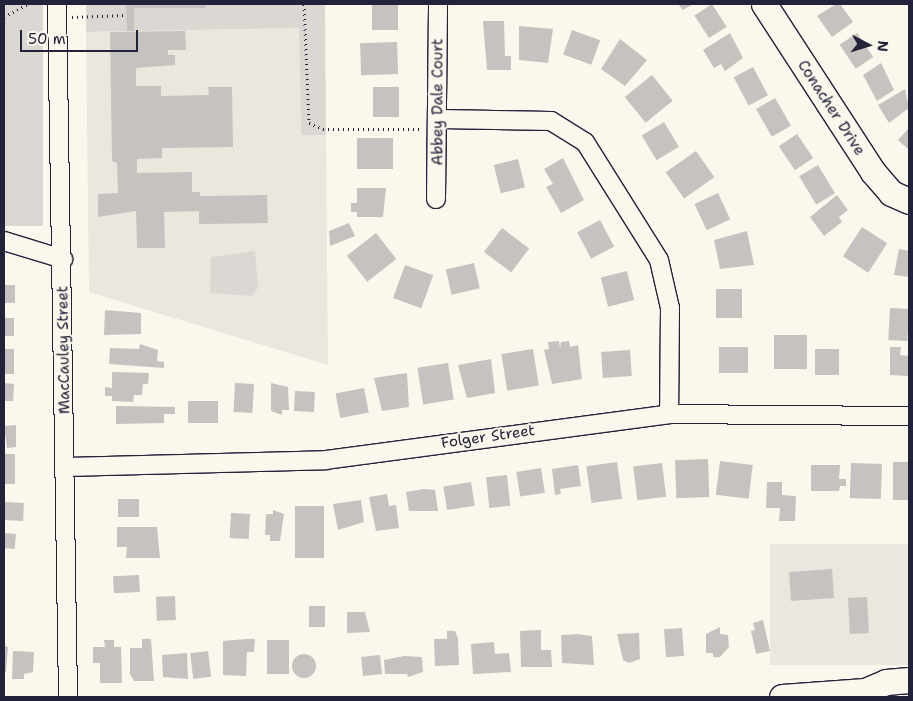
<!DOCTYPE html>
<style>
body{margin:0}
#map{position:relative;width:913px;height:701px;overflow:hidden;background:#fbf7ec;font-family:"Shantell Sans",sans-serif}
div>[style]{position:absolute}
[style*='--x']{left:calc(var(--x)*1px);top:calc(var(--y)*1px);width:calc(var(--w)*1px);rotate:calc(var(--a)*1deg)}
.built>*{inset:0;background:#ebe7df;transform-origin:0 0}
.green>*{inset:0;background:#dbd8d3;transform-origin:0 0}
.building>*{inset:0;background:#c6c2c0;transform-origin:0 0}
.round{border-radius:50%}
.path>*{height:3px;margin-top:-1.5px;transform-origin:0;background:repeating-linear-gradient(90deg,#22223b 0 1px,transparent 0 5px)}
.roads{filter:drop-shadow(1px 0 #22223b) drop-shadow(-1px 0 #22223b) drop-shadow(0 1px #22223b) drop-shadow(0 -1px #22223b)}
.street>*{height:18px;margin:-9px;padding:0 9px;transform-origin:9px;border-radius:9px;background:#fbf7ec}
.secondary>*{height:25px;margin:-12.5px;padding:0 12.5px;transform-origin:12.5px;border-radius:12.5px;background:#fbf7ec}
span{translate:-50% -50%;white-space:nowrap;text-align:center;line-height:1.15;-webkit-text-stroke:4px #fbf7ec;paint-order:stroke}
.street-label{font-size:15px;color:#22223b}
.frame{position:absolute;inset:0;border:5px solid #22223b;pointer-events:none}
.north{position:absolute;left:843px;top:20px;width:50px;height:50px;-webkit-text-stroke:4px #fbf7ec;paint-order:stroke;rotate:95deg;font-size:14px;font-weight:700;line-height:20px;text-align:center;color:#22223b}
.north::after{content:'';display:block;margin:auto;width:18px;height:22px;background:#22223b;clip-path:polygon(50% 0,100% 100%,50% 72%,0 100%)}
.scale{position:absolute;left:20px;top:30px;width:118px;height:22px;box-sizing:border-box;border:2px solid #22223b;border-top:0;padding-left:6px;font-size:15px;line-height:18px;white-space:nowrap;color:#22223b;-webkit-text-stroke:4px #fbf7ec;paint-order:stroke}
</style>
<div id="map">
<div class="built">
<div style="clip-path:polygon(299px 28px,301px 134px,326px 135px,328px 365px,89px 292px,86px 32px)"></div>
<div style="left:909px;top:544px;width:121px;height:139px;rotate:90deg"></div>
</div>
<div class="green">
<div style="left:4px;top:4px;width:39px;height:222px"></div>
<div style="clip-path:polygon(86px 4px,325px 4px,326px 135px,301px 135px,299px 28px,86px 32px)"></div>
<div style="clip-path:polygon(255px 251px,258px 288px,252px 296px,210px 293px,211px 257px)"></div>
</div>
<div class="building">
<div style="clip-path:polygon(126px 4px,206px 4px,206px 8px,134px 8px,134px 31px,127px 31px)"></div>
<div style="left:372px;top:4px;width:26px;height:26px"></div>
<div style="clip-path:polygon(678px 4px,693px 4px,683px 10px)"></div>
<div style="left:712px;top:4px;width:27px;height:21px;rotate:57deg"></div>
<div style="clip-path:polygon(836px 4px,840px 4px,853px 22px,832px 37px,817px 16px)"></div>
<div style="clip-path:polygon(483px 21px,504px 21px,505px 56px,511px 56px,511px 70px,487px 70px)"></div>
<div style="clip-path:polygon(519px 26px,553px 29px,548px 63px,519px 60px)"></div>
<div style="left:572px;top:30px;width:30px;height:26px;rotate:20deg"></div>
<div style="clip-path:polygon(185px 31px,186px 50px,168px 50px,168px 55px,175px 55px,175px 65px,136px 68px,136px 86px,161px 86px,161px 96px,209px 95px,208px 87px,232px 87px,233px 147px,162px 148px,162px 158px,137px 159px,137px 173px,192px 172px,192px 192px,200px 192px,200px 196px,267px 195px,268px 223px,199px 224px,199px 211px,164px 212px,165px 248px,137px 248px,136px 211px,98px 217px,98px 194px,118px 193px,117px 163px,112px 161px,110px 32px)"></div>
<div style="clip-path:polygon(730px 33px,743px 58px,725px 71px,721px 64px,714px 68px,703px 50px)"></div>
<div style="left:857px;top:33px;width:29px;height:21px;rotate:56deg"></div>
<div style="clip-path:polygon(620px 39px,647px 60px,625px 86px,601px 69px)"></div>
<div style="left:397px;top:42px;width:32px;height:37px;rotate:88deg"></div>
<div style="clip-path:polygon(881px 63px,894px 90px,877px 101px,863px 75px)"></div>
<div style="left:753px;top:67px;width:32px;height:22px;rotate:62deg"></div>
<div style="left:652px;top:75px;width:33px;height:35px;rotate:51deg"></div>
<div style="left:373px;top:87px;width:26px;height:30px"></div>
<div style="clip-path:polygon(905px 89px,909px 108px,889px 123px,878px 105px)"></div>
<div style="left:775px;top:98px;width:32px;height:22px;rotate:60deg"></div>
<div style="left:664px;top:122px;width:29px;height:26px;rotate:59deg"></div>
<div style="clip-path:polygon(909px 128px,909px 150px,898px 140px)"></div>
<div style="left:797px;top:134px;width:29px;height:22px;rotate:56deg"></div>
<div style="left:357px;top:138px;width:36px;height:31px"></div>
<div style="left:696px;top:151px;width:32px;height:37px;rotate:55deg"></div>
<div style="clip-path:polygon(563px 158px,584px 200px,561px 213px,546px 187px,553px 184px,544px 169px)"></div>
<div style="left:518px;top:159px;width:29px;height:25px;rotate:76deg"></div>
<div style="left:818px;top:165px;width:33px;height:22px;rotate:59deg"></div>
<div style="clip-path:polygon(357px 188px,386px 188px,383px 217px,357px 217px,357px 212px,351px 212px,351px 203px,357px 203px)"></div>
<div style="left:718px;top:193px;width:29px;height:26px;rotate:65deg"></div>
<div style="clip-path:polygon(837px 195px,848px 210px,839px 217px,842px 222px,824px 236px,810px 217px)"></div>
<div style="left:600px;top:220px;width:30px;height:26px;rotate:62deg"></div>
<div style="clip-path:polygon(349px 223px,355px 236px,330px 246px,329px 231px)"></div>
<div style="left:862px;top:227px;width:30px;height:35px;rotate:33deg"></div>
<div style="left:502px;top:228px;width:34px;height:30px;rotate:37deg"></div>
<div style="clip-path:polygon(747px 231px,754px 265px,720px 269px,714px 240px)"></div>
<div style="left:376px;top:233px;width:33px;height:37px;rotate:52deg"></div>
<div style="clip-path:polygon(899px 249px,909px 251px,909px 277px,894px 275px)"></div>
<div style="left:474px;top:263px;width:26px;height:29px;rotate:77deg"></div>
<div style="left:405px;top:265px;width:30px;height:35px;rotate:20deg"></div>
<div style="left:627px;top:271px;width:30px;height:27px;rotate:76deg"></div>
<div style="left:4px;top:285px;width:11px;height:18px"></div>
<div style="left:716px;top:289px;width:26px;height:29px"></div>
<div style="left:890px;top:308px;width:19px;height:32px;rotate:3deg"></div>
<div style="clip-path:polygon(105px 310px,141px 313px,141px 334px,104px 335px)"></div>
<div style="left:4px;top:318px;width:10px;height:18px"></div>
<div style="left:774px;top:335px;width:33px;height:34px"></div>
<div style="clip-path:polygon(559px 341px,560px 348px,561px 342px,569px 341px,570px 347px,578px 345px,582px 379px,552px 384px,544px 350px,549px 349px,548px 342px)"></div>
<div style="clip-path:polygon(140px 344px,158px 350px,157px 361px,164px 362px,164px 368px,109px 364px,110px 348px,139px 349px)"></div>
<div style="left:719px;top:347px;width:29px;height:26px"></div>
<div style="clip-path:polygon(890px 347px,901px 347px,900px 355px,909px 356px,909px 376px,890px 375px)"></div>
<div style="left:4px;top:349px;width:10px;height:25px"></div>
<div style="left:533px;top:349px;width:37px;height:32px;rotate:81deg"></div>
<div style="left:815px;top:349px;width:24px;height:26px"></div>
<div style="left:630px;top:350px;width:26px;height:29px;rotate:86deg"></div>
<div style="clip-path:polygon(491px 359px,495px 393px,467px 398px,458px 365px)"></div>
<div style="left:448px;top:363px;width:37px;height:31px;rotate:81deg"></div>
<div style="clip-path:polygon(112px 372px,149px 373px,148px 384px,143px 384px,142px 395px,134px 395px,133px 402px,112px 401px,112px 396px,105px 396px,105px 387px,112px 388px)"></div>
<div style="clip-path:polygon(407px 373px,409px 407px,382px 411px,374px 378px)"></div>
<div style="clip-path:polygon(4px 383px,14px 384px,13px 401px,4px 401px)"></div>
<div style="left:235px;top:383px;width:19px;height:29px;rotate:3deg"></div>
<div style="clip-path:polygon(271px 383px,288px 387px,289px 410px,282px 410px,282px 415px,271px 411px)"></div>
<div style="left:364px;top:388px;width:25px;height:29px;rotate:79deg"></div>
<div style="left:295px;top:391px;width:20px;height:20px;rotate:3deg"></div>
<div style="left:188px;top:401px;width:30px;height:22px"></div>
<div style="clip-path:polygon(116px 406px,175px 407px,175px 414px,164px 414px,164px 423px,116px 424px)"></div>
<div style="clip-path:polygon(16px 425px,16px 447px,7px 448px,4px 426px)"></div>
<div style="left:4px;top:454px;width:11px;height:30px"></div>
<div style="left:708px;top:459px;width:38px;height:33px;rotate:88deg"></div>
<div style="left:720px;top:461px;width:33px;height:34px;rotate:7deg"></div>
<div style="left:617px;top:462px;width:37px;height:31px;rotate:82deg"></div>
<div style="left:893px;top:462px;width:16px;height:38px"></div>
<div style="left:662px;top:463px;width:34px;height:29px;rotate:83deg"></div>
<div style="left:851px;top:463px;width:31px;height:35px;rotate:2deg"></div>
<div style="clip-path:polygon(578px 465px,581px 486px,560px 489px,561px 494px,555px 495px,552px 469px)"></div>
<div style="clip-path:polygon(811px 465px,840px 465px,839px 479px,846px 479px,846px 486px,840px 486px,839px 491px,811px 491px)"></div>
<div style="left:541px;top:468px;width:25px;height:25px;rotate:81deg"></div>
<div style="left:507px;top:475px;width:31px;height:21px;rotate:84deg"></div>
<div style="left:471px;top:482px;width:24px;height:28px;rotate:81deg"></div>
<div style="clip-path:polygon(767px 482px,782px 482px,782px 495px,796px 496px,795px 521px,779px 521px,780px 508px,766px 508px)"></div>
<div style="clip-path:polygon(424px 489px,435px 490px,438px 511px,409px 511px,406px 492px)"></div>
<div style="clip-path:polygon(387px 494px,389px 506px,396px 505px,399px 528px,376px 531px,369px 497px)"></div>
<div style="left:118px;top:499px;width:21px;height:18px"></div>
<div style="clip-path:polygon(361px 500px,364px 522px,338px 530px,333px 504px)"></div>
<div style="left:4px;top:502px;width:20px;height:18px;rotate:3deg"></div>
<div style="left:295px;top:506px;width:29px;height:52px"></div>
<div style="clip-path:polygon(273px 510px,284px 514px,280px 541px,270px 541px,270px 535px,265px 535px,266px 514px,273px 514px)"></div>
<div style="left:231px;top:513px;width:19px;height:25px;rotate:3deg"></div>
<div style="clip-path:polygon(117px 527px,157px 527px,160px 558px,126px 558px,127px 547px,117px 547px)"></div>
<div style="left:4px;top:533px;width:12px;height:15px;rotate:5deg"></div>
<div style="left:832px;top:569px;width:29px;height:43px;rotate:86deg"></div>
<div style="left:139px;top:575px;width:17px;height:26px;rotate:87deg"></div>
<div style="left:175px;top:596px;width:24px;height:19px;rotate:88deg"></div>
<div style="left:867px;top:597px;width:36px;height:19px;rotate:87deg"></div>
<div style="left:309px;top:606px;width:16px;height:21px"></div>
<div style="clip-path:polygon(347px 612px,365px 612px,370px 632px,347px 633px)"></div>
<div style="clip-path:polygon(763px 620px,770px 651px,756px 654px,751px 631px,755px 630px,753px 623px)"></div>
<div style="clip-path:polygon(720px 627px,720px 634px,728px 635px,729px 647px,720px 657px,713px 657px,713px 653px,706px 653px,706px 634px)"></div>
<div style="left:682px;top:628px;width:28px;height:18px;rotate:86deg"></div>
<div style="clip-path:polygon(541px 630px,541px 650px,551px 650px,552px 667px,521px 667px,520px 631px)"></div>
<div style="clip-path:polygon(447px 631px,455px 631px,458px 638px,459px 665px,435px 666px,434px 639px,447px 639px)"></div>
<div style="clip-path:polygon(639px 633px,640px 659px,629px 663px,623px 660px,617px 634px)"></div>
<div style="clip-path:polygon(578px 634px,592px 636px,594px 665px,562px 663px,561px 635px)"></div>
<div style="clip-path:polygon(142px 639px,151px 639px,154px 681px,134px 681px,130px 674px,130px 648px,142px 648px)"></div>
<div style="clip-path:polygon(246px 639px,255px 639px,254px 652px,247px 652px,246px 676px,223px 675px,223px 641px)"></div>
<div style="clip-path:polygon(104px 640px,114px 640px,114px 647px,121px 647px,122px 683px,100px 683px,100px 663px,93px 663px,93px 647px,105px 647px)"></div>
<div style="left:267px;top:640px;width:22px;height:34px"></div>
<div style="clip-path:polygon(494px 642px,495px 654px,509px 653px,511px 672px,473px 674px,471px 644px)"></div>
<div style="clip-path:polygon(4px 646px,8px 647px,6px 672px,4px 671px)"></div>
<div style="clip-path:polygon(13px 651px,34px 652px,33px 672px,24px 674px,24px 679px,12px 679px)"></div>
<div style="left:208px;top:651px;width:26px;height:18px;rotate:83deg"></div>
<div style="clip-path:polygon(187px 653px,188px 679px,163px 677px,162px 655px)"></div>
<div class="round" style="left:292px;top:654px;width:24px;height:24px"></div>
<div style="left:380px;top:655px;width:19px;height:19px;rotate:84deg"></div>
<div style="clip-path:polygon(404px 656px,422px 657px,423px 672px,408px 677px,407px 674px,385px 674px,384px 660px)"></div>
</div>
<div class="path">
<div style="--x:304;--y:4;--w:119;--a:87.6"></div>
<div style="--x:309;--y:123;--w:15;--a:23"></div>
<div style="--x:323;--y:129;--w:98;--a:0"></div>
<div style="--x:4;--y:17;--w:26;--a:-29"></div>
<div style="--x:72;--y:17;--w:54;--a:-2.1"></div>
</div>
<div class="roads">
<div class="street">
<div style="--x:57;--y:4;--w:693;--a:89.09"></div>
<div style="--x:440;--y:119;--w:111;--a:1"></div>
<div style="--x:551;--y:121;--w:40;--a:32"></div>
<div style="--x:585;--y:142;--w:139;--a:57.9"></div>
<div style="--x:659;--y:260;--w:49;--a:77.1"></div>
<div style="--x:670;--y:308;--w:106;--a:90.5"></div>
<div style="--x:436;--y:199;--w:195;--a:-89.4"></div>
<div style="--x:4;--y:241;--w:62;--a:17"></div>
<div style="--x:66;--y:467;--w:260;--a:-1.5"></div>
<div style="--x:326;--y:460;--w:346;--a:-7.6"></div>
<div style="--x:669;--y:414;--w:240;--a:0.5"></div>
</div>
<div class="secondary">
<div style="--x:764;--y:4;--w:200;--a:57"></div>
<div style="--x:873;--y:172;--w:28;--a:49"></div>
<div style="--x:891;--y:193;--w:20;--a:24"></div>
<div style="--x:782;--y:697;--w:83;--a:-4.1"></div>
<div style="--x:865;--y:691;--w:23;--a:-23"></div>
<div style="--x:886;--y:682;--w:23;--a:-5"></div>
</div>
</div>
<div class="street-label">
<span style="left:438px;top:102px;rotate:-90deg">Abbey Dale Court</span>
<span style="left:831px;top:108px;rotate:57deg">Conacher Drive</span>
<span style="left:64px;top:350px;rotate:-91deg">MacCauley Street</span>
<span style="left:488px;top:437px;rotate:-8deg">Folger Street</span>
</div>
<div class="frame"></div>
<div class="north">N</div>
<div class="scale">50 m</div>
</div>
